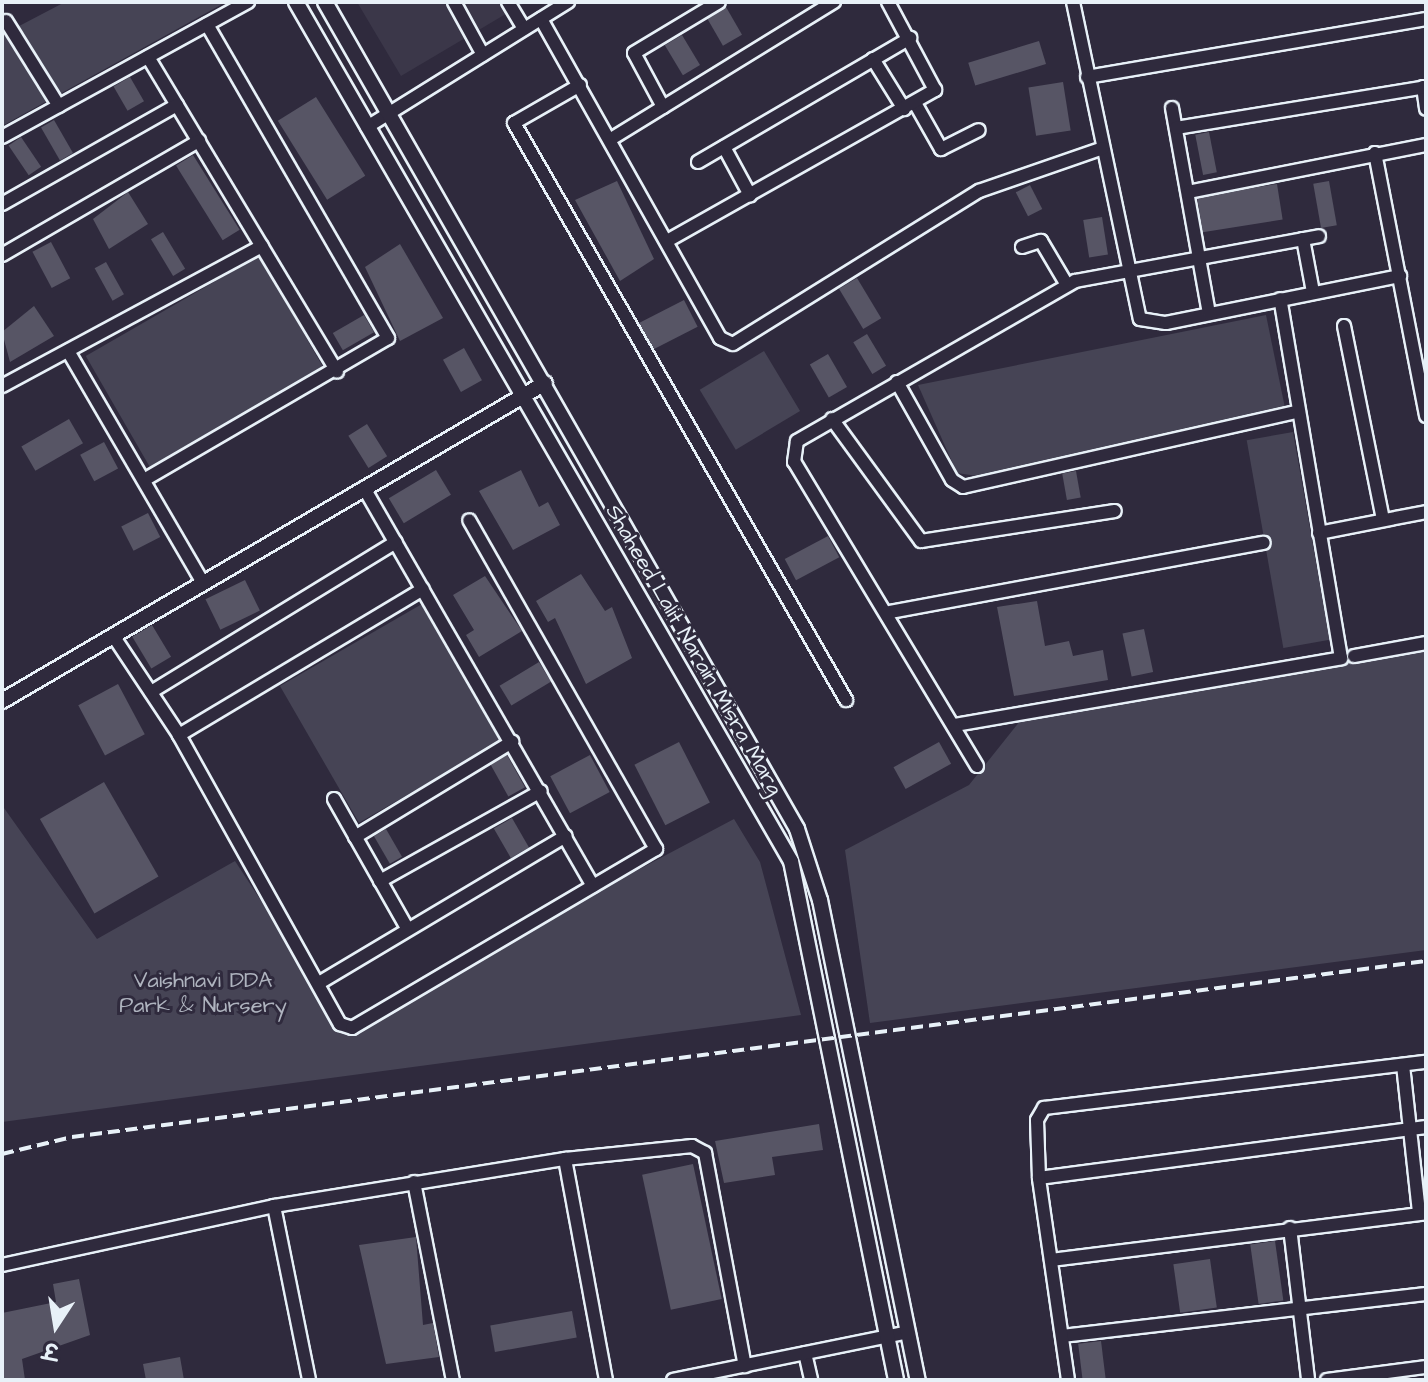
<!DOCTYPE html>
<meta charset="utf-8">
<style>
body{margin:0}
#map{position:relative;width:1428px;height:1382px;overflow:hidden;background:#2f2a3d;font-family:"Architects Daughter","Playpen Sans Deva",sans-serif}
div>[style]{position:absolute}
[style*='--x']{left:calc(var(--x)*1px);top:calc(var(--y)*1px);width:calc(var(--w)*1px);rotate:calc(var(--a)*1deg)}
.built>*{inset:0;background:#3b3749}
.green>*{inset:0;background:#464455;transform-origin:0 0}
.building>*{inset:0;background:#575565;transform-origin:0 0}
.roads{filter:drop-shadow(2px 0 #e8f1f8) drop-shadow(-2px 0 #e8f1f8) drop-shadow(0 2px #e8f1f8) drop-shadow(0 -2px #e8f1f8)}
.minor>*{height:12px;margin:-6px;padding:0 6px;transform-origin:6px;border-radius:6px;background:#2f2a3d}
.tertiary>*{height:14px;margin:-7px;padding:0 7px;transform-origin:7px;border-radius:7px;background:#2f2a3d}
.rail>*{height:4px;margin-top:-2px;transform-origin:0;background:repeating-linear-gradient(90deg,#e8f1f8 0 12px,transparent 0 18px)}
span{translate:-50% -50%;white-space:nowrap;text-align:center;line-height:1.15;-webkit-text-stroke:6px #2f2a3d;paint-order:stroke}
.street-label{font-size:22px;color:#e8f1f8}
.park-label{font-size:22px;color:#afb4bf}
.frame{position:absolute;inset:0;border:4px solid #e8f1f8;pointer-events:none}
.north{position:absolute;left:16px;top:1286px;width:80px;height:80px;-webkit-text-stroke:6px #2f2a3d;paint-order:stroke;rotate:192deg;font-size:22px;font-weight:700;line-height:32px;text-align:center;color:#e8f1f8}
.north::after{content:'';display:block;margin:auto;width:28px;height:36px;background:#e8f1f8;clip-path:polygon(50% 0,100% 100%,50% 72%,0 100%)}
</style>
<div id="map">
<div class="built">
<div style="clip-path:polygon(357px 2px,526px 2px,401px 76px)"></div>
</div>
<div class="green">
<div style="clip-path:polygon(65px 2px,226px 2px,2px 126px,2px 35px)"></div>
<div style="left:259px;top:256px;width:133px;height:200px;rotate:60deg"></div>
<div style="clip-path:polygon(1266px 315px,1285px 408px,977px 476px,957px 473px,918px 385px)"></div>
<div style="left:764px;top:351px;width:70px;height:75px;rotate:59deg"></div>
<div style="left:1293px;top:432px;width:211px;height:47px;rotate:80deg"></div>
<div style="left:422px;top:604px;width:158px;height:164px;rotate:60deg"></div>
<div style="clip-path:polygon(1426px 650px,1426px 950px,870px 1023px,845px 850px,969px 785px,1020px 721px)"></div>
<div style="clip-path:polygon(4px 808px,97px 939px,235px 861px,343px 1026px,734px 819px,760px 862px,801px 1015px,2px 1122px)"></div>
</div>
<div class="building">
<div style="left:726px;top:7px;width:32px;height:22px;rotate:60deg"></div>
<div style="left:682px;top:35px;width:35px;height:20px;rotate:59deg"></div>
<div style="left:1039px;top:41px;width:24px;height:74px;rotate:73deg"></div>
<div style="left:130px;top:77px;width:28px;height:19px;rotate:60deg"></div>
<div style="left:1063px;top:82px;width:49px;height:35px;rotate:81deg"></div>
<div style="left:316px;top:97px;width:93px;height:45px;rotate:58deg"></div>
<div style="left:54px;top:120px;width:38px;height:15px;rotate:60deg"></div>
<div style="left:1209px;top:132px;width:41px;height:14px;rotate:79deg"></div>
<div style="left:21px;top:137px;width:36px;height:15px;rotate:56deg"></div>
<div style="left:193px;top:155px;width:88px;height:20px;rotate:58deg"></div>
<div style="clip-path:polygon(617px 181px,654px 259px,620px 281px,575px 200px)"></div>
<div style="left:1329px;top:181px;width:45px;height:16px;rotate:80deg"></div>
<div style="left:1277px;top:184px;width:36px;height:81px;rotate:81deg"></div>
<div style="left:1030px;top:185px;width:27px;height:16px;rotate:63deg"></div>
<div style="clip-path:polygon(128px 192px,148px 224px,109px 249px,93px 219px)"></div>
<div style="left:1102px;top:217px;width:38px;height:19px;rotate:81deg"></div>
<div style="left:163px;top:232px;width:43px;height:14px;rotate:59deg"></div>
<div style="left:51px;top:242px;width:41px;height:21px;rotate:62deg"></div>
<div style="clip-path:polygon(400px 244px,443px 318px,400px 341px,365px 267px)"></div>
<div style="left:106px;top:262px;width:37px;height:13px;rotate:61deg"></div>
<div style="left:857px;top:278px;width:47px;height:21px;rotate:59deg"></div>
<div style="left:684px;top:300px;width:30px;height:51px;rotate:63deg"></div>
<div style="clip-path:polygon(34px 306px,54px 336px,10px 362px,2px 332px)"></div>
<div style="left:364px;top:315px;width:20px;height:36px;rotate:60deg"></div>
<div style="left:867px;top:334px;width:37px;height:16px;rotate:59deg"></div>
<div style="left:464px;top:348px;width:37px;height:24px;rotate:61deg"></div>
<div style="left:828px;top:354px;width:38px;height:21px;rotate:60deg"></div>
<div style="left:69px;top:419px;width:28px;height:55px;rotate:60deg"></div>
<div style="left:367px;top:424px;width:38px;height:22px;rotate:58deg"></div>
<div style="left:104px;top:442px;width:30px;height:27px;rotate:62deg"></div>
<div style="left:436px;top:470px;width:29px;height:55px;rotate:59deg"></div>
<div style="clip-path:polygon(521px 470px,539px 507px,548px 502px,560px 525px,513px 550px,479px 491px)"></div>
<div style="left:1076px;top:471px;width:27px;height:14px;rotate:80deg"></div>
<div style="left:148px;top:513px;width:27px;height:30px;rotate:63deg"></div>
<div style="left:828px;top:536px;width:24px;height:49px;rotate:62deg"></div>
<div style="clip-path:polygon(581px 574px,605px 611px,612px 607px,632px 658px,586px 684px,555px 618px,548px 622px,536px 601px)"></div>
<div style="clip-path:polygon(485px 576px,522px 631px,479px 657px,466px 635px,474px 630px,453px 595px)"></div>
<div style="left:245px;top:580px;width:34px;height:44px;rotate:64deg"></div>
<div style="clip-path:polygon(1037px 601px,1045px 646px,1069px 641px,1073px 656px,1103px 650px,1108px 680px,1014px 696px,997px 607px)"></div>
<div style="left:152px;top:625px;width:37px;height:23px;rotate:59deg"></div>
<div style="left:1144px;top:629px;width:44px;height:22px;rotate:78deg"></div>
<div style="left:539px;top:662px;width:23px;height:46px;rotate:59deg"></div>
<div style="left:118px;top:684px;width:57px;height:45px;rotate:62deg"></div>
<div style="left:679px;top:742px;width:68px;height:50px;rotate:63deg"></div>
<div style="left:939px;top:742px;width:25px;height:52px;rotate:61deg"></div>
<div style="left:507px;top:755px;width:37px;height:19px;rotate:61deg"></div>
<div style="left:590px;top:755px;width:42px;height:45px;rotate:62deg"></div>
<div style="left:104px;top:782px;width:109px;height:74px;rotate:60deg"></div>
<div style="left:512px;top:818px;width:34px;height:21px;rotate:60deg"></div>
<div style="left:386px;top:829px;width:32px;height:14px;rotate:60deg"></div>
<div style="clip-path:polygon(819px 1124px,823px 1150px,772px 1157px,775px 1175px,724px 1183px,715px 1141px)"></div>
<div style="left:693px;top:1164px;width:138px;height:52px;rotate:78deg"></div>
<div style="clip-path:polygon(416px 1237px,423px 1325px,433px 1323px,439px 1357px,386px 1364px,359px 1245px)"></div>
<div style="left:1275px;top:1241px;width:60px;height:25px;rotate:82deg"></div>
<div style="left:1210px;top:1259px;width:49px;height:37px;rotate:82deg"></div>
<div style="clip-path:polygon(79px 1279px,90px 1335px,22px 1359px,25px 1380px,2px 1380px,2px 1313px,56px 1302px,53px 1284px)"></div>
<div style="left:572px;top:1311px;width:27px;height:83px;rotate:80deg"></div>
<div style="left:1101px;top:1341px;width:39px;height:23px;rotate:83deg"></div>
<div style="clip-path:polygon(180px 1357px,184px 1380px,146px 1380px,143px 1364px)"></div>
</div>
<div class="roads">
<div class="minor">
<div style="--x:454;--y:2;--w:60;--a:61.3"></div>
<div style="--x:508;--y:2;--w:31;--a:59"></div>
<div style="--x:1073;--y:2;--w:324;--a:78.1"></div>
<div style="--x:1140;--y:319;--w:26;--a:9"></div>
<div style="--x:1166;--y:323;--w:239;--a:-11.4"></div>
<div style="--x:541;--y:19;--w:366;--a:60.7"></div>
<div style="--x:720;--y:338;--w:14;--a:25"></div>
<div style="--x:733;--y:344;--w:290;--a:-31.9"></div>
<div style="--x:979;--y:191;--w:131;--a:-19.1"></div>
<div style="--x:6;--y:21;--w:100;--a:58.1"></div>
<div style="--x:148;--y:57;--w:367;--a:59"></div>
<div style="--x:873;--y:59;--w:59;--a:58.2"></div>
<div style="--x:1087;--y:77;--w:344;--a:-9.7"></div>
<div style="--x:580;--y:85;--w:76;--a:150.1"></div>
<div style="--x:514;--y:123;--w:666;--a:60.08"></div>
<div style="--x:1423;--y:87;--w:22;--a:82"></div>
<div style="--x:915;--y:103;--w:53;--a:60.5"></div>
<div style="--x:941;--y:149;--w:42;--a:-26.6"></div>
<div style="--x:663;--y:107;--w:61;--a:-118.2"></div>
<div style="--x:634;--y:53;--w:99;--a:-31"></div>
<div style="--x:1172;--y:108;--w:209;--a:79.8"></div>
<div style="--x:367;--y:127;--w:237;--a:-31.9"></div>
<div style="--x:1176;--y:128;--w:253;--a:-9.3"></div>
<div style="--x:2;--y:137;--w:281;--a:-28.8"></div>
<div style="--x:611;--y:139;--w:262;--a:-31.6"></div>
<div style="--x:724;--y:147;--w:55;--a:61.6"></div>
<div style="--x:1375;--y:153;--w:268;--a:79"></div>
<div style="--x:698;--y:162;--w:246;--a:-30.3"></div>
<div style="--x:1188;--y:192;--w:243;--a:-11.2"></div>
<div style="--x:2;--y:204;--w:201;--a:-29.5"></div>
<div style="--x:1303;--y:239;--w:54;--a:79.3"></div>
<div style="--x:667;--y:241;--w:308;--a:-29.4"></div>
<div style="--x:935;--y:90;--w:100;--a:-118.1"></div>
<div style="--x:1022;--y:247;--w:20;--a:-18"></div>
<div style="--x:1041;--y:241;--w:51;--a:59.4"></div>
<div style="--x:2;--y:255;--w:228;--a:-30.1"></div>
<div style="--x:1344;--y:326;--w:198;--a:78.6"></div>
<div style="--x:68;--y:351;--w:268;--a:59.8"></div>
<div style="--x:897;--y:382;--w:112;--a:60.7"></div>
<div style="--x:952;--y:480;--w:13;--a:32"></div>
<div style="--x:963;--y:487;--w:344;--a:-12.7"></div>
<div style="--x:2;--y:386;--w:295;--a:-28.3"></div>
<div style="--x:832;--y:419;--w:151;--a:53.9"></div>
<div style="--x:921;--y:541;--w:196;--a:-8.8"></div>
<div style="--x:144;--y:480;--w:282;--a:-30.2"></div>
<div style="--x:388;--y:338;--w:362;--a:-120"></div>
<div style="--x:364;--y:488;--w:459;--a:60.1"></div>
<div style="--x:1319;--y:533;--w:109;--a:-11.1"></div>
<div style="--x:890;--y:612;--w:380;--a:-10.5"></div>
<div style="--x:114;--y:637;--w:118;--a:56.4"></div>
<div style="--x:179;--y:735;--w:331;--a:60.9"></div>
<div style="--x:340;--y:1024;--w:13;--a:18"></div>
<div style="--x:352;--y:1028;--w:353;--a:-30.5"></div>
<div style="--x:656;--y:849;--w:378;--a:-119.6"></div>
<div style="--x:1354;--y:656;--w:73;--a:-10.2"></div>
<div style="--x:151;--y:692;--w:287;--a:-31.5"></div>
<div style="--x:955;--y:725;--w:392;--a:-9.8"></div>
<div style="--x:1341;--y:658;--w:364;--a:-99.6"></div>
<div style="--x:179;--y:735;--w:284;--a:-30.9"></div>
<div style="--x:977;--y:766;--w:355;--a:-121"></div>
<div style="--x:794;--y:462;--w:21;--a:-82"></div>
<div style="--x:797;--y:441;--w:321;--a:-29.9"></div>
<div style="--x:1075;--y:281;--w:248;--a:-10.4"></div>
<div style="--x:334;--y:799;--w:148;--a:60.5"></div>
<div style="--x:355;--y:837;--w:184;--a:-31.2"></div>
<div style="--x:380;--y:881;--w:184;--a:-29.2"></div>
<div style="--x:319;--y:983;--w:287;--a:-30.8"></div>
<div style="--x:1403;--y:1065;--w:149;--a:83.8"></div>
<div style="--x:565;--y:1159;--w:128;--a:-5.8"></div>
<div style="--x:692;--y:1146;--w:15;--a:28"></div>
<div style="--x:705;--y:1153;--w:217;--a:79.4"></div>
<div style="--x:1039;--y:1178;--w:390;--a:-7.5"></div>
<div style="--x:414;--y:1182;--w:202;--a:78.9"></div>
<div style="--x:274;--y:1206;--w:177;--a:78.6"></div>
<div style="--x:1290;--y:1228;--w:153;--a:83.2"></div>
<div style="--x:1051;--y:1260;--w:378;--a:-7.1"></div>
<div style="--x:2;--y:1265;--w:278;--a:-12.2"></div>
<div style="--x:274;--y:1206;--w:295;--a:-9.2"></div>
<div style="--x:565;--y:1159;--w:225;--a:79.5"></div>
<div style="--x:1062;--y:1336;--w:366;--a:-6.6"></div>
<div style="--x:805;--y:1353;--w:28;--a:77"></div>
<div style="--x:673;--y:1380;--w:240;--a:-11.5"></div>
<div style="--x:1068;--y:1380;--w:204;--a:-98.2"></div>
<div style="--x:1039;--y:1178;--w:58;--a:-92"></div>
<div style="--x:1037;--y:1120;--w:14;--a:-60"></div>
<div style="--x:1044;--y:1108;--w:385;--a:-6.9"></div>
<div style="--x:1327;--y:1380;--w:100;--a:-7.5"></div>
</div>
<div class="tertiary">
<div style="--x:296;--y:2;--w:991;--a:60.05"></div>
<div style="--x:791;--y:861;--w:530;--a:78.56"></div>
<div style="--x:325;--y:2;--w:952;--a:60.28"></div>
<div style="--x:797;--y:829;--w:75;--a:72.1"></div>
<div style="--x:820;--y:900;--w:490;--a:78.5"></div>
<div style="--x:2;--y:701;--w:629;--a:-30.35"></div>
</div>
</div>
<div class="rail">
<div style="--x:2;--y:1154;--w:72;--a:-13.7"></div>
<div style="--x:72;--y:1137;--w:1365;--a:-7.41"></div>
</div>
<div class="street-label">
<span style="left:694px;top:650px;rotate:60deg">Shaheed Lalit Narain Misra Marg</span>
</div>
<div class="park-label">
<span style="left:203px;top:993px">Vaishnavi DDA<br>Park &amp; Nursery</span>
</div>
<div class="frame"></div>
<div class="north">उ</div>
</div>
